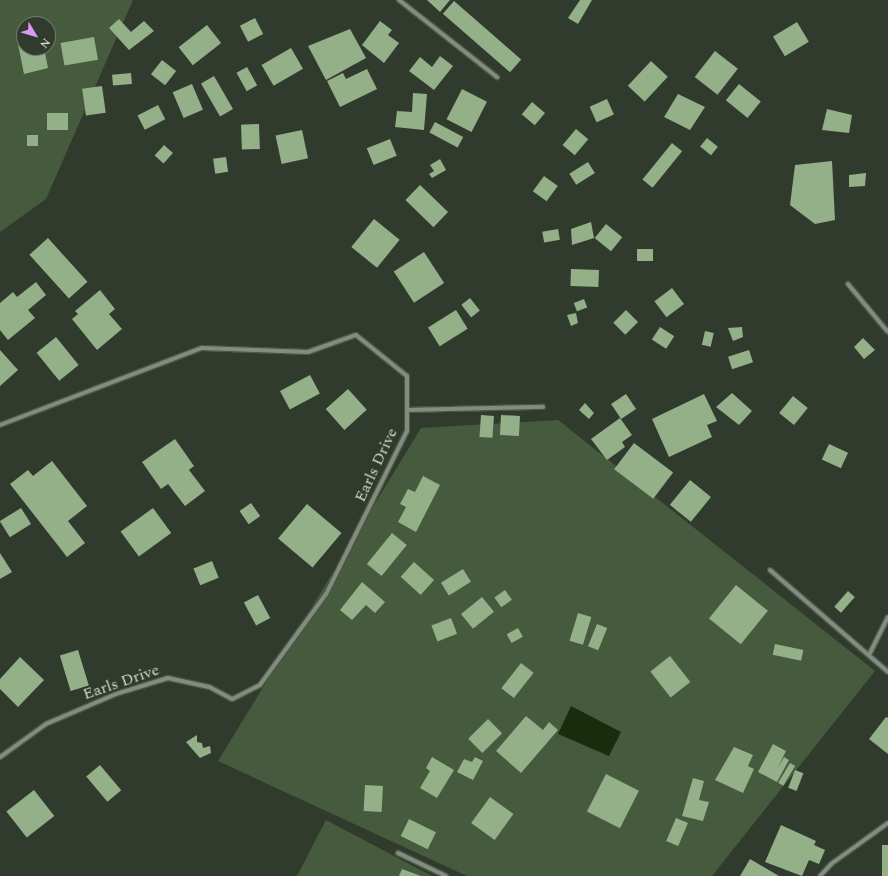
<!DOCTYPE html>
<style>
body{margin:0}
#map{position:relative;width:888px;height:876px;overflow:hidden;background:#313b2d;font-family:Spectral,serif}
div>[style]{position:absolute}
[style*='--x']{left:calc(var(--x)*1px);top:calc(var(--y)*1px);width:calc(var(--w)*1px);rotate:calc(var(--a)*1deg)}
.green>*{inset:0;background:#465a3e}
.water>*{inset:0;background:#172d0c}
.building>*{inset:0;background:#94b089;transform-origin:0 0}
.roads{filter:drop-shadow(1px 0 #4d564a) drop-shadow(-1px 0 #4d564a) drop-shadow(0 1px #4d564a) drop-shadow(0 -1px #4d564a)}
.minor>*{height:4px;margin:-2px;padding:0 2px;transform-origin:2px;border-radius:2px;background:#818d7d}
span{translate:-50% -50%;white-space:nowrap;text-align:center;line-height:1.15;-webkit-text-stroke:4px #313b2d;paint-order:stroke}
.street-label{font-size:16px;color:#d4dad2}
.north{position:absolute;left:16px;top:16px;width:40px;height:40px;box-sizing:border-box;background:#313b2d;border:1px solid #727b6f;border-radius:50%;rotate:128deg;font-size:11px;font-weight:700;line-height:16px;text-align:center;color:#d4dad2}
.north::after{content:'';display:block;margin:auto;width:14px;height:18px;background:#dc99f4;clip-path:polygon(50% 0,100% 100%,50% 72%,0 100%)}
</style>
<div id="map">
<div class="green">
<div style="clip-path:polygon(evenodd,0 0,133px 0,46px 199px,0 232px,0 0,24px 24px,48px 24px,48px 48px,24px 48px,24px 24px)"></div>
<div style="clip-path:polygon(558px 420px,875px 671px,712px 876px,467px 876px,218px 761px,421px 428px)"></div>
<div style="clip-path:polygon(326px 820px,432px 876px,297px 876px)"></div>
</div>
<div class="water">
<div style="clip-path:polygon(571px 706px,621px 732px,609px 756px,558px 734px)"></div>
</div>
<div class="building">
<div style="clip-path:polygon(427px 0,450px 0,440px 12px)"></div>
<div style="clip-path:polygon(580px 0,592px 0,578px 24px,568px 18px)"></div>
<div style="left:454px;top:1px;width:89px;height:17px;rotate:41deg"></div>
<div style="left:255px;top:18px;width:18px;height:17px;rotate:63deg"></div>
<div style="clip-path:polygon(119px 19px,131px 32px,144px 21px,154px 31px,129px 50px,109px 28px)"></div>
<div style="clip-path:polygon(380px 21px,392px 30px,388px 35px,399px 43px,384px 63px,362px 45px)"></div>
<div style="left:797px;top:22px;width:23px;height:28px;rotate:59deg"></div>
<div style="left:207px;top:25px;width:23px;height:36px;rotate:52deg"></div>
<div style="clip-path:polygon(350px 29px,366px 58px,326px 80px,308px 46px)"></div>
<div style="left:94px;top:37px;width:23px;height:34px;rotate:80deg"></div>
<div style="clip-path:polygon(24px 43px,24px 48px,44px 48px,48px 68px,24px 74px,18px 44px)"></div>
<div style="left:291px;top:48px;width:24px;height:34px;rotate:60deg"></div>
<div style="left:715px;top:51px;width:29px;height:33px;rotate:38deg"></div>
<div style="clip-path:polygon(440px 56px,453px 66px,434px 90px,409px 71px,420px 57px,432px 67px)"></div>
<div style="left:162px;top:60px;width:18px;height:18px;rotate:38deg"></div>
<div style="left:651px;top:61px;width:23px;height:34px;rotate:43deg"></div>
<div style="left:247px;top:67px;width:21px;height:12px;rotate:61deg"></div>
<div style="clip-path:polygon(367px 69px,377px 89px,340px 107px,327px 81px,343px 73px,346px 79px)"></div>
<div style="left:131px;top:73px;width:11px;height:19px;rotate:85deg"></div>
<div style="left:214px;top:76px;width:38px;height:15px;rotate:60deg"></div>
<div style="left:192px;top:84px;width:28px;height:21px;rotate:67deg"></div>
<div style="left:739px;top:84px;width:28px;height:21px;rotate:39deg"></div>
<div style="left:102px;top:86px;width:27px;height:20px;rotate:82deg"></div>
<div style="left:462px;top:89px;width:28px;height:34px;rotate:27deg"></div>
<div style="clip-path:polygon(413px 93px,427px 94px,424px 130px,395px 127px,397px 111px,412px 112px)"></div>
<div style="clip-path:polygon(678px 94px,705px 107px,690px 130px,664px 117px)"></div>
<div style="left:607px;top:99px;width:17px;height:19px;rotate:66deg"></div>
<div style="left:532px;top:102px;width:17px;height:16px;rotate:40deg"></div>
<div style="left:158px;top:105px;width:16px;height:23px;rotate:63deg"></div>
<div style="clip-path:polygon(827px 109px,852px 115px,849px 133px,822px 130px)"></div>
<div style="left:68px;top:113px;width:17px;height:21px;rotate:90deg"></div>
<div style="left:435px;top:122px;width:32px;height:12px;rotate:28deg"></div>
<div style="left:259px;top:124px;width:25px;height:18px;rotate:88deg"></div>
<div style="left:576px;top:129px;width:16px;height:21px;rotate:40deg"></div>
<div style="left:302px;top:130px;width:29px;height:27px;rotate:78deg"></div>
<div style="left:38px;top:135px;width:11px;height:11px;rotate:90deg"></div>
<div style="left:707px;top:138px;width:14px;height:11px;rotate:39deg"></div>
<div style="left:390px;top:139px;width:18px;height:25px;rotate:68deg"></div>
<div style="left:672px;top:143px;width:13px;height:47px;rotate:39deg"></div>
<div style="left:164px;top:145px;width:12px;height:14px;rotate:42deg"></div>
<div style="left:226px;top:157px;width:15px;height:13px;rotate:82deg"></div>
<div style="clip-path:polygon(440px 159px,446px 170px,432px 178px,429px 174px,434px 171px,430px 165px)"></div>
<div style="clip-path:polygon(832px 161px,835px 220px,815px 224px,790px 205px,795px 165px)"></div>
<div style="left:588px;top:162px;width:13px;height:22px;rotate:58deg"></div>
<div style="clip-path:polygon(866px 173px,865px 186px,849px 187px,849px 175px)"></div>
<div style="left:544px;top:176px;width:17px;height:19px;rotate:36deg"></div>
<div style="left:420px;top:185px;width:39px;height:21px;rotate:44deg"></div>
<div style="left:374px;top:219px;width:33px;height:36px;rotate:39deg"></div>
<div style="clip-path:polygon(591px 222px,594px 238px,572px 245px,571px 229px)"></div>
<div style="left:606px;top:224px;width:21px;height:18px;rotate:39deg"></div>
<div style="left:558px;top:229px;width:11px;height:16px;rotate:80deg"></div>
<div style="left:48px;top:238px;width:59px;height:25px;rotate:48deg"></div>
<div style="left:637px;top:249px;width:16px;height:12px"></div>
<div style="left:424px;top:252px;width:37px;height:36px;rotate:57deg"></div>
<div style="left:571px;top:269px;width:28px;height:17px;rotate:2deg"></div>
<div style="clip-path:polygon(36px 282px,46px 295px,28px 310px,35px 318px,8px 340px,0 330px,0 303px,13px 292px,17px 297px)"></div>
<div style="left:672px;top:288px;width:20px;height:22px;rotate:53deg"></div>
<div style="clip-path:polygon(100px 290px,115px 309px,109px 314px,122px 329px,97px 350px,72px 319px,78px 314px,75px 311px)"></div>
<div style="left:470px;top:298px;width:16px;height:11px;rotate:52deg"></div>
<div style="left:584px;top:299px;width:9px;height:11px;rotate:69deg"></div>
<div style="left:456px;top:310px;width:22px;height:33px;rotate:58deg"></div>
<div style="left:626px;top:310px;width:17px;height:18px;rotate:45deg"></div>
<div style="clip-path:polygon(576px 313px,578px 323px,571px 326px,567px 315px)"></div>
<div style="left:660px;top:327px;width:17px;height:15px;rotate:33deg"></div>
<div style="clip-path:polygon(742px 327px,743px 337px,733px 341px,728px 328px)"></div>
<div style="left:705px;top:331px;width:9px;height:14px;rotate:13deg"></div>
<div style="left:56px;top:337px;width:36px;height:25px;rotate:51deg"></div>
<div style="clip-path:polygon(863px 338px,875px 350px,864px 359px,854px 347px)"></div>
<div style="clip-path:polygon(0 350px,18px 370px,0 386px)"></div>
<div style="left:749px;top:350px;width:13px;height:22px;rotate:72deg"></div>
<div style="left:310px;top:375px;width:21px;height:34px;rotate:62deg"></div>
<div style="left:348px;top:389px;width:28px;height:30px;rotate:48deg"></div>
<div style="clip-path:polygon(732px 393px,752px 411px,739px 425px,716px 407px)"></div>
<div style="left:626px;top:394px;width:18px;height:18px;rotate:56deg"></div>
<div style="clip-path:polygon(704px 394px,717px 421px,707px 425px,712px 437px,669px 457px,652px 419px)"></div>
<div style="left:793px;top:396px;width:19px;height:22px;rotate:39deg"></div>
<div style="clip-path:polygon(585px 403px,594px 413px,589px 419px,579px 410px)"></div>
<div style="left:481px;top:415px;width:13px;height:22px;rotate:4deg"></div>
<div style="left:501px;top:415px;width:19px;height:20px;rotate:3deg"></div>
<div style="clip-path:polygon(620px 418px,632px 435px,622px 442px,625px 447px,607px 460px,591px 439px)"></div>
<div style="clip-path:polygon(175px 439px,194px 466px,189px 470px,205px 491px,185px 506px,168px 484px,161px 489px,142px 462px)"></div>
<div style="left:634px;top:443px;width:49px;height:33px;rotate:37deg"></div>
<div style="left:829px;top:444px;width:21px;height:17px;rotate:25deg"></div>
<div style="clip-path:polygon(52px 461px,87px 506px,68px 521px,85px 543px,67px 557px,10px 484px,28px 470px,33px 476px)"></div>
<div style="clip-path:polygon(423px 476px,440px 485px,416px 532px,398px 522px,406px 507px,400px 504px,408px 489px,415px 492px)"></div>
<div style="left:690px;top:480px;width:27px;height:32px;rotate:39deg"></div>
<div style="left:251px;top:503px;width:16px;height:14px;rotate:55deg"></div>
<div style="left:307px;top:504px;width:45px;height:45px;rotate:40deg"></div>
<div style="left:21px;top:508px;width:19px;height:25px;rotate:58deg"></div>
<div style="left:153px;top:508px;width:31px;height:40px;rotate:54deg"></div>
<div style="left:392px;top:533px;width:19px;height:40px;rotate:39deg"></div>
<div style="clip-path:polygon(0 553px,12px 572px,0 579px)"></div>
<div style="left:212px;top:561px;width:18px;height:20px;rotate:68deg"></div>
<div style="left:414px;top:562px;width:27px;height:20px;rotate:42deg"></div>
<div style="left:463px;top:569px;width:15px;height:26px;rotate:58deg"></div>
<div style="clip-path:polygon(362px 582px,385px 602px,375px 613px,366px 605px,352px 620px,340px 610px)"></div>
<div style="left:736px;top:585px;width:41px;height:43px;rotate:39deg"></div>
<div style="left:505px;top:590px;width:12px;height:13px;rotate:55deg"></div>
<div style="left:848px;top:591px;width:9px;height:21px;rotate:41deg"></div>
<div style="left:258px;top:595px;width:26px;height:16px;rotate:62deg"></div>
<div style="left:482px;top:597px;width:19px;height:27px;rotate:51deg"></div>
<div style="left:578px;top:613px;width:14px;height:29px;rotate:17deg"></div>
<div style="left:451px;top:618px;width:17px;height:21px;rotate:69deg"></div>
<div style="left:597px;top:624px;width:11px;height:24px;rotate:22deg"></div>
<div style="left:518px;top:628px;width:10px;height:13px;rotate:61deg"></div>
<div style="left:775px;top:644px;width:29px;height:11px;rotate:12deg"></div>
<div style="left:78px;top:650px;width:37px;height:19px;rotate:73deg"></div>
<div style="left:670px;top:656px;width:33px;height:25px;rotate:52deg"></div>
<div style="clip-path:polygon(20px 657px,44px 680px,18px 707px,0 689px,0 679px)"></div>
<div style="left:521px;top:663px;width:16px;height:32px;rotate:38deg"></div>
<div style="clip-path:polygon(526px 716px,543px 730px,549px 722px,558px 730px,521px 773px,496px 751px)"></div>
<div style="clip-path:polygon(886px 717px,888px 718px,888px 754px,869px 739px)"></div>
<div style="left:488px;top:719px;width:20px;height:28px;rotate:45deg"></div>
<div style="clip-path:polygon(197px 735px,197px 742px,202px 743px,203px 748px,210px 746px,211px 753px,200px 758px,186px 742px)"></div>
<div style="clip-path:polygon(773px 744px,786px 751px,777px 769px,784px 757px,789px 760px,777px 782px,758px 772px)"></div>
<div style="clip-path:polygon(734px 747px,753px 755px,748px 766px,754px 769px,743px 793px,715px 780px)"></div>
<div style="clip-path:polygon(432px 757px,454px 770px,437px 798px,420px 788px,430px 771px,426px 768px)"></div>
<div style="clip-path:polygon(475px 757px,483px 761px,473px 780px,457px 772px,464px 759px,472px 762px)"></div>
<div style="left:790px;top:763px;width:6px;height:23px;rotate:31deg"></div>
<div style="left:100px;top:765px;width:33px;height:18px;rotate:50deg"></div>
<div style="left:795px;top:770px;width:9px;height:19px;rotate:21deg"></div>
<div style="left:606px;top:774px;width:37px;height:42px;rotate:27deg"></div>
<div style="clip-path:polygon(693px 778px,704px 781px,699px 800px,709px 802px,703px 821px,682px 816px)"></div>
<div style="left:365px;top:785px;width:18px;height:26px;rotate:3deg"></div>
<div style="left:34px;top:790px;width:33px;height:35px;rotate:52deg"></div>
<div style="left:490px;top:797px;width:29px;height:32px;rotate:36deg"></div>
<div style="left:676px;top:818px;width:13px;height:25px;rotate:23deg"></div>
<div style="left:409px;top:819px;width:30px;height:19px;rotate:26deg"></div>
<div style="clip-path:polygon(781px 825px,816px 841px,814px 845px,825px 850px,819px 864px,809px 860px,802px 876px,765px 862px)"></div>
<div style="left:882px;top:845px;width:6px;height:31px"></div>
<div style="clip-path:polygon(750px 859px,779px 876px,740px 876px)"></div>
<div style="clip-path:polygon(402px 869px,421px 876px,399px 876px)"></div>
</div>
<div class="roads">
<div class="minor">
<div style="--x:399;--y:0;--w:125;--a:38.2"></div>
<div style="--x:848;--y:284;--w:62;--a:50.2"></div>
<div style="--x:407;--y:410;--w:136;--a:-1.3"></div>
<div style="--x:0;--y:425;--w:216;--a:-20.9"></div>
<div style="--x:202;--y:348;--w:106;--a:2.2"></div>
<div style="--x:308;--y:352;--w:51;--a:-19.5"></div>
<div style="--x:356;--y:335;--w:65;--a:38.8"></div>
<div style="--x:407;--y:376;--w:55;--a:90"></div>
<div style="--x:407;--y:431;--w:182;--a:116.4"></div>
<div style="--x:326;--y:594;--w:112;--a:126"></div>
<div style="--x:260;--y:685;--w:31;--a:153"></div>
<div style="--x:232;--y:699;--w:26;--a:-152"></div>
<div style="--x:209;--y:687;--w:42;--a:-167.6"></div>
<div style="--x:168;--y:678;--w:54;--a:162.9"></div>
<div style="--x:116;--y:694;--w:76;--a:156.8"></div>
<div style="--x:46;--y:724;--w:57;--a:144.3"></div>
<div style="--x:770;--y:570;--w:156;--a:40.8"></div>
<div style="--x:869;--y:655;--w:42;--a:-63.4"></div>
<div style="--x:398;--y:853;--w:53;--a:25.6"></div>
<div style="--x:820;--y:876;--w:16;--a:-47"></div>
<div style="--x:831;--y:864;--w:70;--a:-35.7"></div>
</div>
</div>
<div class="street-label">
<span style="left:376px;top:465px;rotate:-65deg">Earls Drive</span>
<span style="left:121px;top:682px;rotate:-19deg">Earls Drive</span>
</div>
<div class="north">N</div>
</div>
